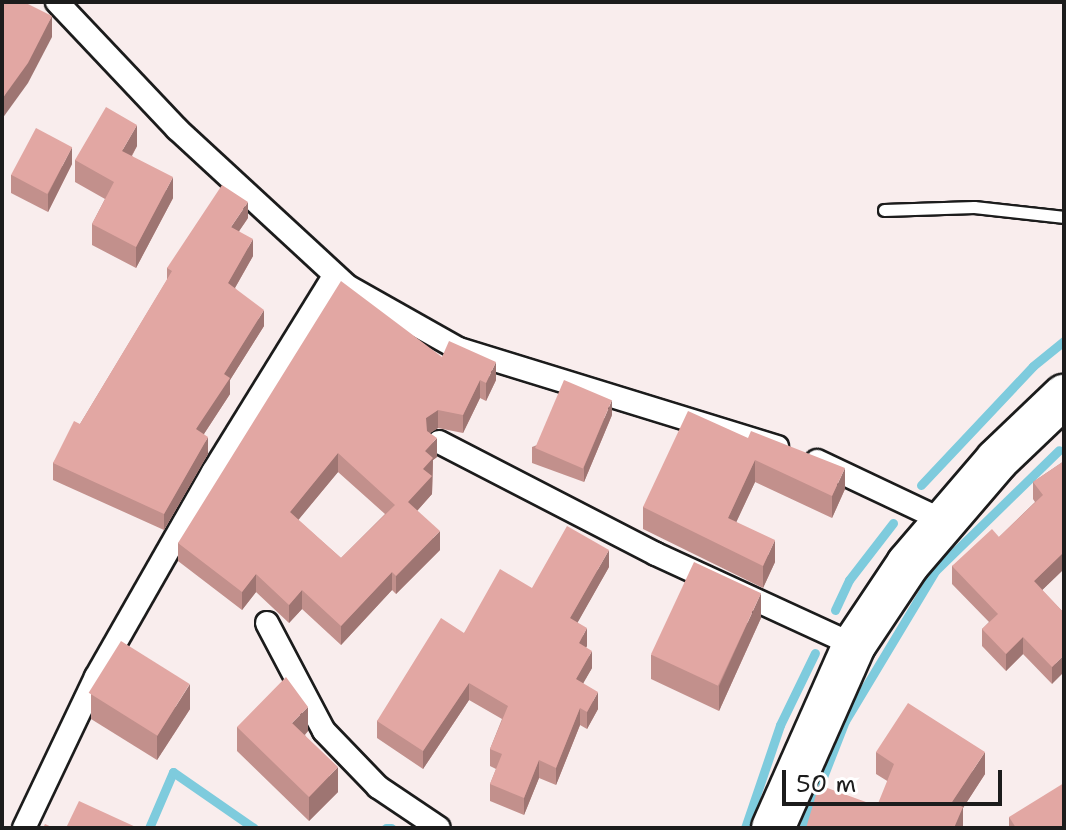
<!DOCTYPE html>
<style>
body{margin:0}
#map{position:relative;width:1066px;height:830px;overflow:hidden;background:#f9eded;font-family:"Shantell Sans",sans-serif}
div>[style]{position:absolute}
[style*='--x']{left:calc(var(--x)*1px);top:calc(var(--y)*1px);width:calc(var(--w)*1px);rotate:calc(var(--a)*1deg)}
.stream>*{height:9px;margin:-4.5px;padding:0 4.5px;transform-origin:4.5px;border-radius:4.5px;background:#7ecbdd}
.roads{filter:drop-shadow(2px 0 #1c1c1c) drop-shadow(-2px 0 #1c1c1c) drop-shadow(0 2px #1c1c1c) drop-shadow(0 -2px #1c1c1c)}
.lane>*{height:11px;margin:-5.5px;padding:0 5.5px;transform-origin:5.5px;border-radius:5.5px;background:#fff}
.street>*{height:22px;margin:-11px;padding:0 11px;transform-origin:11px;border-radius:11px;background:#fff}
.highway>*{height:42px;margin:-21px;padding:0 21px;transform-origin:21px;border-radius:21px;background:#fff}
.wall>*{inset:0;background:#c2908c}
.shaded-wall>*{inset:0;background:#9e7572}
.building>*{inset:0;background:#e2a7a3;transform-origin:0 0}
span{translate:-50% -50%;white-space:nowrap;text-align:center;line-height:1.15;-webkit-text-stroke:6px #fff;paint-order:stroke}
.frame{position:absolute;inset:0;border:4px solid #1c1c1c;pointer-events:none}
.scale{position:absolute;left:782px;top:770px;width:220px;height:36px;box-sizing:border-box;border:4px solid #1c1c1c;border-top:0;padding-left:10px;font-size:24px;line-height:28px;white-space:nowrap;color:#1c1c1c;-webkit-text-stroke:6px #fff;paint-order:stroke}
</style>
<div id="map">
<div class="stream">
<div style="--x:921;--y:485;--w:163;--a:-46.7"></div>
<div style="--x:1033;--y:366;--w:40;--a:-39"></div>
<div style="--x:835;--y:610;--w:33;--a:-65"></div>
<div style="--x:849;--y:580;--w:72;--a:-52.3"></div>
<div style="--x:149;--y:828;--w:61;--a:-66.8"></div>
<div style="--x:173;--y:772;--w:98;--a:34.7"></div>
<div style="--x:386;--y:828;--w:5;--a:0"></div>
<div style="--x:745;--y:828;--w:109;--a:-71.2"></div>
<div style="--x:780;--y:725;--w:80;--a:-64.1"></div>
<div style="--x:803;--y:828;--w:115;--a:-68.6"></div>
<div style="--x:845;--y:721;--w:175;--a:-59"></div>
<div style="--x:935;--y:571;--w:173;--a:-44.3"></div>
</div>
<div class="roads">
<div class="lane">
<div style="--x:884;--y:210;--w:90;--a:-1.9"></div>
<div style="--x:974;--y:207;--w:91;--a:6.3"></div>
</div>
<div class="street">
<div style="--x:57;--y:2;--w:175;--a:46.6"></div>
<div style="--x:177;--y:129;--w:231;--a:42.7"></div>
<div style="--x:347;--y:286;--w:129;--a:29.4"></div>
<div style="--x:459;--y:349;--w:333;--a:17.1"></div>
<div style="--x:439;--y:442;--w:244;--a:27.3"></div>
<div style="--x:656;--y:554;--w:218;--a:24.7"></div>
<div style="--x:817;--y:461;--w:138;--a:25.3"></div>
<div style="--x:267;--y:623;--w:122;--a:62.2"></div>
<div style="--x:324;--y:731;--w:78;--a:46"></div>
<div style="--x:378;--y:787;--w:73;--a:33.9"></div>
<div style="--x:24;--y:828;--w:167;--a:-64.5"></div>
<div style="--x:96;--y:677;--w:236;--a:-60.3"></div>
<div style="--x:213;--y:472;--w:230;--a:-58.3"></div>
</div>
<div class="highway">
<div style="--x:773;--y:828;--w:200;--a:-66.1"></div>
<div style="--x:854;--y:645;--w:97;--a:-56.3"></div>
<div style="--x:908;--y:564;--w:137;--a:-49.4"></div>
<div style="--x:997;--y:460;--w:93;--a:-43.7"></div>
</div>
</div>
<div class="wall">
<div style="clip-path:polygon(137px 146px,132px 156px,173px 198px,136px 268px,92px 245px,92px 224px,105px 199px,75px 182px,75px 160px)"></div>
<div style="clip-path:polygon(72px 164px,48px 212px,11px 193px,11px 175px)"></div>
<div style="clip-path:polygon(248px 218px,239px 231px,253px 256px,235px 288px,264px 326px,230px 380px,230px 394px,204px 434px,208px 454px,164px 530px,53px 480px,53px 463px,80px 424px,167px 280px,167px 268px)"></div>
<div style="clip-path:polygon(evenodd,442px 357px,496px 380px,486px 401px,480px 398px,463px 433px,438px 428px,430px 433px,437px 457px,433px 460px,432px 494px,417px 511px,440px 550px,396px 594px,392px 590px,341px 645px,302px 609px,289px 623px,256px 592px,242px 610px,178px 561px,178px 543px,442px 357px,338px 472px,385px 514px,341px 558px,298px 520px,338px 472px)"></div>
<div style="clip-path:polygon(612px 415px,584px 482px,532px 463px,532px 447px)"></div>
<div style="clip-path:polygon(748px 438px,845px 489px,832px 518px,755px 482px,736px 522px,775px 562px,763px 588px,643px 529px,643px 507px)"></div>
<div style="clip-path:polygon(1064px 461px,1064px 569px,1042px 590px,1064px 613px,1052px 684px,1023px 654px,1006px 671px,982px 646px,982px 629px,989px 622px,952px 584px,952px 566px,999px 537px,1035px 502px,1033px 499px,1033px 482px)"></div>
<div style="clip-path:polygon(609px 567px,577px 623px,587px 646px,586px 647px,592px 668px,583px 683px,598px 709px,587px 729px,580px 725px,556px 785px,539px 778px,524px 815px,490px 801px,490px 784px,496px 769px,490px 766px,490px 749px,502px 719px,469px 700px,423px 769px,377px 738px,377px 721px,464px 633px,532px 588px)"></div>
<div style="clip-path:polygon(761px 618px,719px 711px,651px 679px,651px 655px)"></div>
<div style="clip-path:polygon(91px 694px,190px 709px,157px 760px,91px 719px)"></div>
<div style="clip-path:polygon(237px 727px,308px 731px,305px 735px,338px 792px,309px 821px,237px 751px)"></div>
<div style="clip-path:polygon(876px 752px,985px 774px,963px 808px,963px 828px,876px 774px)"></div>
<div style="clip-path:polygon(1009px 817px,1064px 828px,1009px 828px)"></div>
</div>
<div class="shaded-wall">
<div style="clip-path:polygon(52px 16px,52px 37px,28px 83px,2px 119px,2px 99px)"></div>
<div style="clip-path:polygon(137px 125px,137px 146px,122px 172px,122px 151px)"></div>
<div style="clip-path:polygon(72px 147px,72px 164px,48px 212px,48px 194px)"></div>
<div style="clip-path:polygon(173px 177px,173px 198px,136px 268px,136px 247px)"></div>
<div style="clip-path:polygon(248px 202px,248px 218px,231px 243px,231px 227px)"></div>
<div style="clip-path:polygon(253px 239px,253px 256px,228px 300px,228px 283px)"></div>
<div style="clip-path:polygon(264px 310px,264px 326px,230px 380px,230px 394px,196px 446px,196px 429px,224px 374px)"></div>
<div style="clip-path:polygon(496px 362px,496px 380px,486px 401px,486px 383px)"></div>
<div style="clip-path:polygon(480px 380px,480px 398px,463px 433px,463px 415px)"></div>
<div style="clip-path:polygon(612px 400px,612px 415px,584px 482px,584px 467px)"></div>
<div style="clip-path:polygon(438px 410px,438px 428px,426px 436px,426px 418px)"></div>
<div style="clip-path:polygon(208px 437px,208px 454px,164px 530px,164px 514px)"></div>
<div style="clip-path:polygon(437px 438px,437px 457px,433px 460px,432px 494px,408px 521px,408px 502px,423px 469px,425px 451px)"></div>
<div style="clip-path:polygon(338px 453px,338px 472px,290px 530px,290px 512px)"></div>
<div style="clip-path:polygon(755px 460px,755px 482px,728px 540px,728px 518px)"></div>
<div style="clip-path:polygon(845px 468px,845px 489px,832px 518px,832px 496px)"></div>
<div style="clip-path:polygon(440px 531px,440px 550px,396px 594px,396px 576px)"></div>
<div style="clip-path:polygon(775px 540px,775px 562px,763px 588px,763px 566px)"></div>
<div style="clip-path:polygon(609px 550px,609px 567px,570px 636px,570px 618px)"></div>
<div style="clip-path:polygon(1064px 552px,1064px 569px,1034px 598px,1034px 581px)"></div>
<div style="clip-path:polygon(392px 572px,392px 590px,341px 645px,341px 626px)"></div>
<div style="clip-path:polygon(256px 574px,256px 592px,242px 610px,242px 592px)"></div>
<div style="clip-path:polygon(302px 590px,302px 609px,289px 623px,289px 605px)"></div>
<div style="clip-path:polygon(761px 593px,761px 618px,719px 711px,719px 686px)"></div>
<div style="clip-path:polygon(587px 628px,587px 646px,579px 660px,579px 643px)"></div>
<div style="clip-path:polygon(1023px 637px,1023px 654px,1006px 671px,1006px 654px)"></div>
<div style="clip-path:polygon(592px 651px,592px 668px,576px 696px,576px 679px)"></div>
<div style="clip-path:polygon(1064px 655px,1064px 672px,1052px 684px,1052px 667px)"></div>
<div style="clip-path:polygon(469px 683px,469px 700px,423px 769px,423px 751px)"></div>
<div style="clip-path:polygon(190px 684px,190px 709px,157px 760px,157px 736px)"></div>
<div style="clip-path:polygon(598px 692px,598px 709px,587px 729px,587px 712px)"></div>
<div style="clip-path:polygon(308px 707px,308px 731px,292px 748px,292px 723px)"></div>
<div style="clip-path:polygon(580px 708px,580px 725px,556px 785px,556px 768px)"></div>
<div style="clip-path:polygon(985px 752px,985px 774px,963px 808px,963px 828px,954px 828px,952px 802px)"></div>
<div style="clip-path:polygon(539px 760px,539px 778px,524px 815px,524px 798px)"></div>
<div style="clip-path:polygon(338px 767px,338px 792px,309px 821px,309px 797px)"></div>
</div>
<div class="building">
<div style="clip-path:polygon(2px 2px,24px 2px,52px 16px,28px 63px,2px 99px)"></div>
<div style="clip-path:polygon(106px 107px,137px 125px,122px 151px,173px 177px,136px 247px,92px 224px,114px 182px,75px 160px)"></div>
<div style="left:36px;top:128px;width:41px;height:53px;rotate:28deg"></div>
<div style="clip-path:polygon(222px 185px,248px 202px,231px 227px,253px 239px,228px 283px,264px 310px,224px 374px,230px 378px,196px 429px,208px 437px,164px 514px,53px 463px,74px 421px,80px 424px,172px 271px,167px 268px)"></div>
<div style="clip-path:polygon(evenodd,341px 281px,442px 357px,449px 341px,496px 362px,486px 383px,480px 380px,463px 415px,438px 410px,426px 418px,427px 431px,437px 438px,425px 451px,433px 458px,423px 469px,432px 476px,408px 502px,440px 531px,396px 576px,392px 572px,341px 626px,302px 590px,289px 605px,256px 574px,242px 592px,178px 543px,341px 281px,338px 453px,395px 505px,341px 558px,290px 512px,338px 453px)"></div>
<div style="left:564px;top:380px;width:52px;height:74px;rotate:23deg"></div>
<div style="clip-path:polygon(688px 411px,748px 438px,751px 431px,845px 468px,832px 496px,755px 460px,728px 518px,775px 540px,763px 566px,643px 507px)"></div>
<div style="clip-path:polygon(1064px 461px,1064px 552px,1034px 581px,1064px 613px,1064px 655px,1052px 667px,1023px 637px,1006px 654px,982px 629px,998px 614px,952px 566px,992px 529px,999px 537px,1043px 495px,1033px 482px)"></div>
<div style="clip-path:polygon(567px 526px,609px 550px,570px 618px,587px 628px,579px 643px,592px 651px,576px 679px,598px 692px,587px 712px,580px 708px,556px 768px,539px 760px,524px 798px,490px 784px,502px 754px,490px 749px,508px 706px,469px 683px,423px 751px,377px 721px,441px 618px,464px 633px,500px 569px,532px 588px)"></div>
<div style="left:694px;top:562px;width:74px;height:102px;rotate:25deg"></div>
<div style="left:121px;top:641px;width:81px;height:61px;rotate:32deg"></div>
<div style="clip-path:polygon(286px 677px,308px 707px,292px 723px,338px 767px,309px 797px,237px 727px)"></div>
<div style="clip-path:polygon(908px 703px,985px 752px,952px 802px,963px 807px,954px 828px,806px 828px,819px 785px,877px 806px,894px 764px,876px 752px)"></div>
<div style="clip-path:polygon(1064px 783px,1064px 828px,1016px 828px,1009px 817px)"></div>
<div style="clip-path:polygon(79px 801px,138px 828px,66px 828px)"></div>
<div style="clip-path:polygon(45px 824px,54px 828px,43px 828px)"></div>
</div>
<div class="frame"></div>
<div class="scale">50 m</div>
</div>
